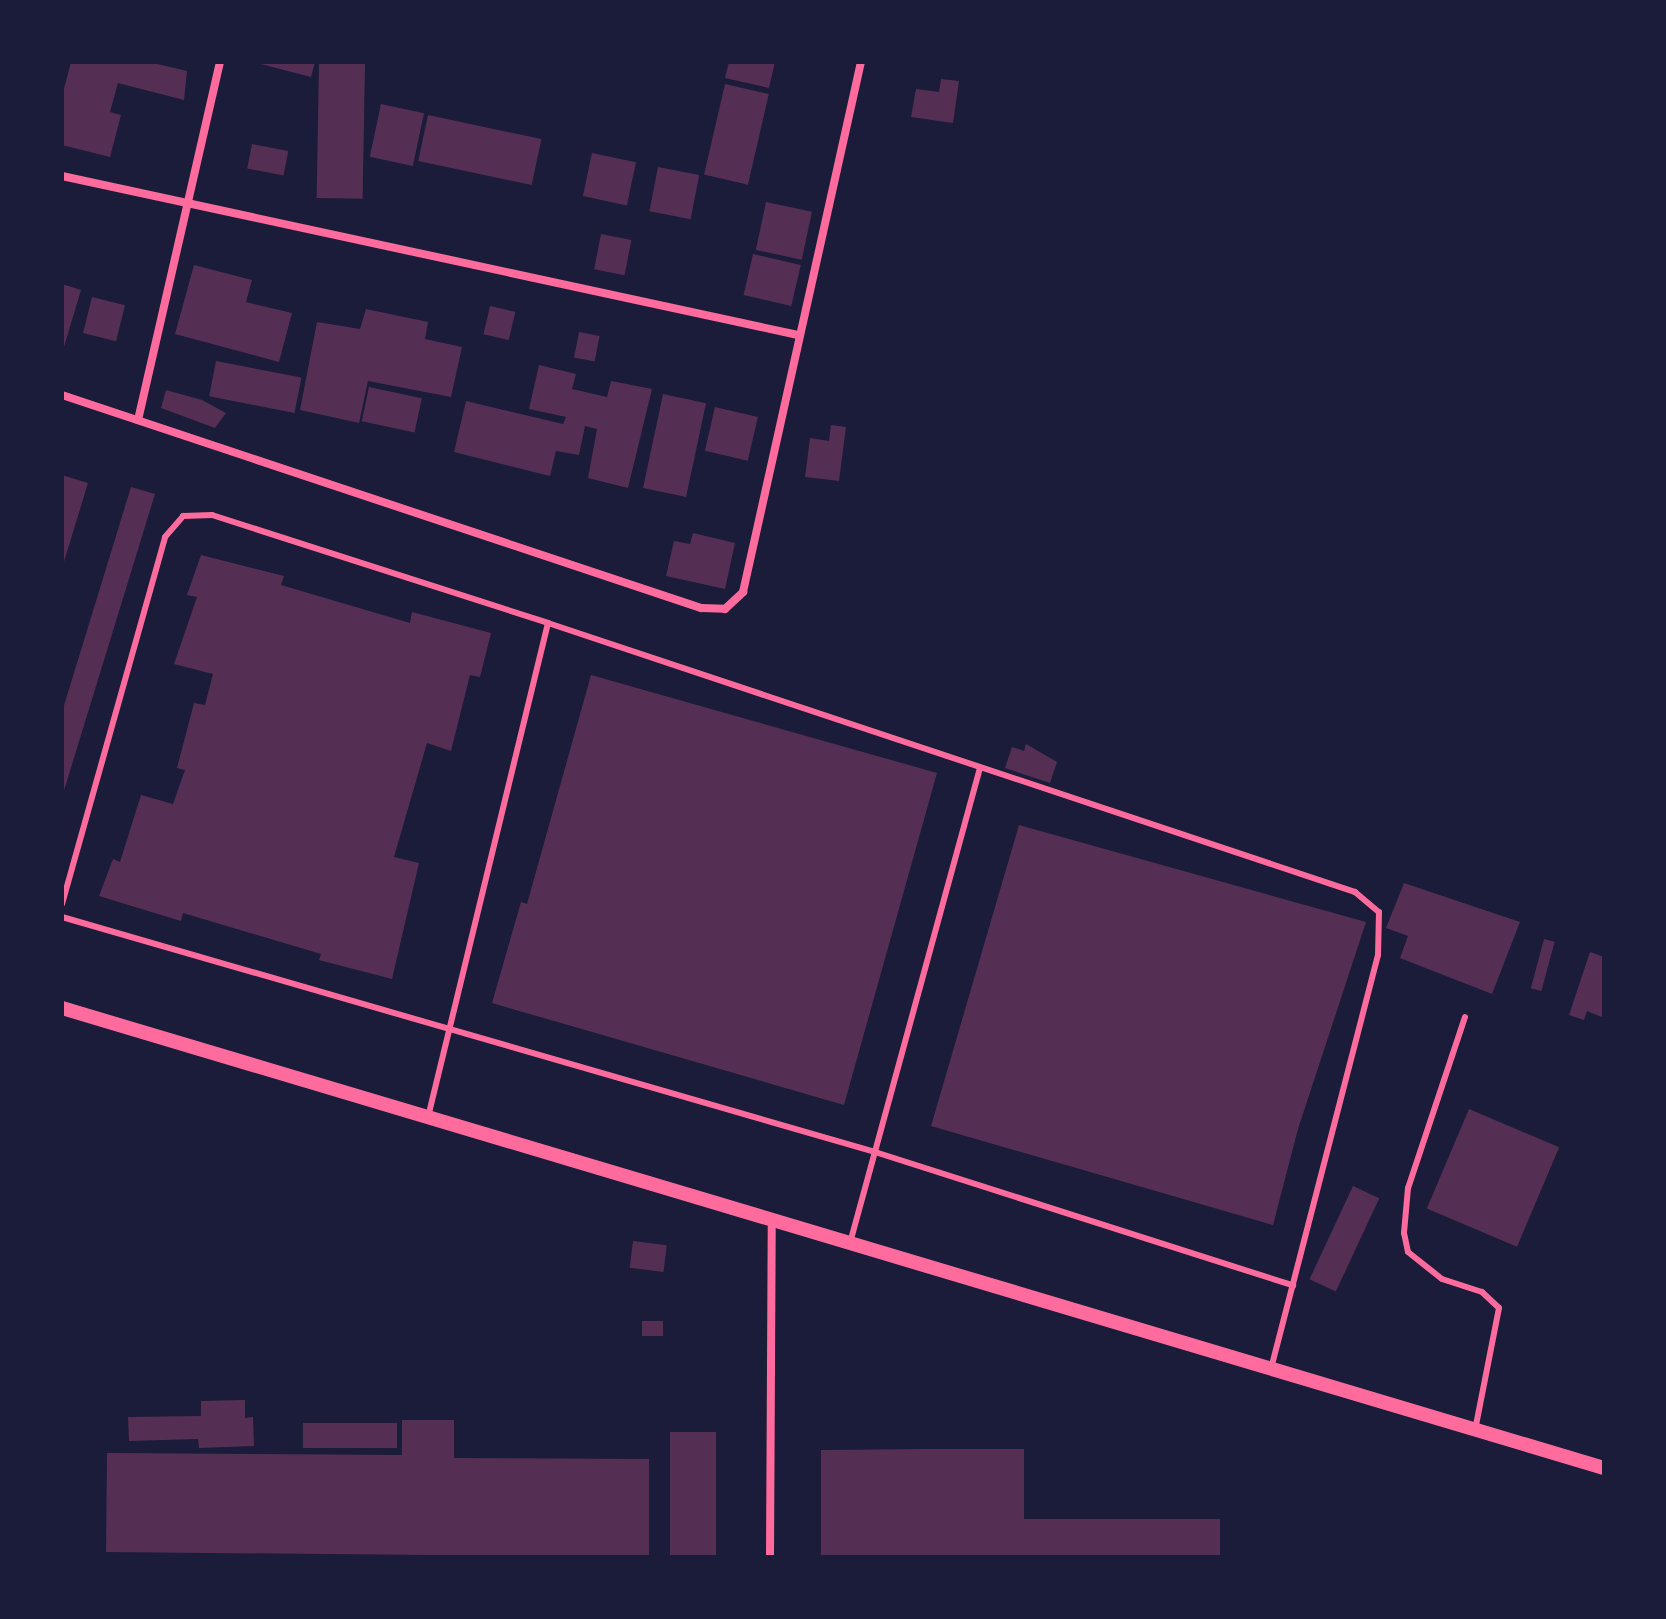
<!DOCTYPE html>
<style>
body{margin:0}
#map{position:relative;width:1666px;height:1619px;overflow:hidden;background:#1b1b3a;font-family:"Sofia Sans Condensed",sans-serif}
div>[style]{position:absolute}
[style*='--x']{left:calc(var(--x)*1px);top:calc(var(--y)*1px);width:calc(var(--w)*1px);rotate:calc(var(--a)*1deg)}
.building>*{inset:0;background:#542f53;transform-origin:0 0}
.service>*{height:6px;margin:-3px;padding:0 3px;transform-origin:3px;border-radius:3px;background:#ff6b9d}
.minor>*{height:8px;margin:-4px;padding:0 4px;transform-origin:4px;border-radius:4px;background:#ff6b9d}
.tertiary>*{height:14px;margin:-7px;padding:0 7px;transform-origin:7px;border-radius:7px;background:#ff6b9d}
span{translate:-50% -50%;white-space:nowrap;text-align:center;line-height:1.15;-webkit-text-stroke:8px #1b1b3a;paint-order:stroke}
.frame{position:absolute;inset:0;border:64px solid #1b1b3a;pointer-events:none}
</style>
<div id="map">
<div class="building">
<div style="clip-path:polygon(71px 62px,149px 62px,187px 71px,184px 100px,118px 83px,110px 112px,121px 115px,110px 157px,62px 145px,62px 96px)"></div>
<div style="clip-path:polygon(253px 62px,315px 62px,311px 77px)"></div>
<div style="left:319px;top:62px;width:46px;height:136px;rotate:1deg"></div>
<div style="clip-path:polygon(729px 62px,775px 62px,769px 88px,725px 78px)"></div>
<div style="clip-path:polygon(941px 79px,959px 81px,953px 123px,911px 117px,916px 89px,939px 92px)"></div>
<div style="left:725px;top:84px;width:45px;height:93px;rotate:13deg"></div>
<div style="left:381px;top:104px;width:44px;height:54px;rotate:12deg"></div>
<div style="left:428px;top:115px;width:116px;height:47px;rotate:12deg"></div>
<div style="left:252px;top:144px;width:37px;height:25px;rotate:11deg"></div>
<div style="left:592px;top:153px;width:45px;height:44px;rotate:12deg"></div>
<div style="left:658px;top:167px;width:42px;height:45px;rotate:11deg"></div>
<div style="left:766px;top:202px;width:47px;height:49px;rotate:12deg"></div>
<div style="left:601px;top:234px;width:31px;height:36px;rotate:11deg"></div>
<div style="left:753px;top:254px;width:49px;height:42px;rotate:13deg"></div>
<div style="clip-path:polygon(194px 265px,252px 280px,246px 302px,292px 313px,279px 362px,175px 334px)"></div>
<div style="clip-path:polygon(62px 284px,81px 290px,63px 350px,62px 350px)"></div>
<div style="left:92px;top:297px;width:34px;height:37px;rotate:14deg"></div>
<div style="left:490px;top:306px;width:26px;height:29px;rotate:13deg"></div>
<div style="clip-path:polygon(366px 309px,428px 322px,425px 339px,462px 347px,451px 397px,368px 381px,359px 423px,300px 410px,317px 322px,360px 329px)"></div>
<div style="left:579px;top:332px;width:21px;height:26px;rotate:11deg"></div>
<div style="left:216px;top:361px;width:87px;height:36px;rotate:11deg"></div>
<div style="clip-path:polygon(539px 365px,576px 374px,572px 389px,607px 397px,611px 381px,652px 389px,628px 488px,588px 478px,597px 429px,585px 426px,579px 455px,556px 451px,550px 476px,454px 452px,466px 401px,563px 424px,566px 417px,529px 409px)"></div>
<div style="left:369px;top:387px;width:54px;height:35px;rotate:12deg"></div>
<div style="clip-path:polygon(166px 390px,202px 400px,226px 413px,215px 428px,161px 408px)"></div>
<div style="left:663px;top:394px;width:44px;height:96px;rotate:12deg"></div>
<div style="left:715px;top:407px;width:44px;height:45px;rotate:13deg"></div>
<div style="clip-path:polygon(831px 425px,846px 427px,839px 481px,805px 477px,810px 438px,829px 441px)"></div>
<div style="clip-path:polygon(62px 475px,88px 483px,63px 565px,62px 565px)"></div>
<div style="clip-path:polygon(131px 487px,155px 494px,62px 797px,62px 712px)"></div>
<div style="clip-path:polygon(693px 533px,735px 543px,725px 589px,666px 576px,674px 541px,690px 544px)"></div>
<div style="clip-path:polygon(201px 555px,284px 576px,281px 585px,410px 623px,412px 612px,491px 633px,480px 677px,470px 675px,451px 751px,427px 743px,394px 857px,419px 863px,392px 979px,319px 960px,321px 954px,183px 913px,181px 921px,99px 896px,113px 859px,120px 862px,141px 795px,173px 804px,185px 770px,177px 768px,194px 703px,205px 705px,213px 674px,174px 664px,197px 597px,187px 595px)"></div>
<div style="clip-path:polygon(591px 675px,937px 773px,844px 1105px,492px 1003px,521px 902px,527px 904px)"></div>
<div style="clip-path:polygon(1026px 744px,1057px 762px,1050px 783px,1005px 768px,1012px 747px,1024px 751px)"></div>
<div style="clip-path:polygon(1019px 825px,1366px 922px,1298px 1129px,1273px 1225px,931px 1126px)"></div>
<div style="clip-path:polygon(1404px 883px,1520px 922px,1492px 994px,1400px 958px,1408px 936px,1386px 928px)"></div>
<div style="left:1544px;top:939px;width:11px;height:51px;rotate:15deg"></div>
<div style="clip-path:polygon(1590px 952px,1604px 957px,1604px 1018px,1587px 1011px,1584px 1020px,1569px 1015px)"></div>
<div style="left:1469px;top:1109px;width:98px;height:108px;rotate:23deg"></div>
<div style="left:1353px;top:1186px;width:29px;height:103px;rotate:25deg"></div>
<div style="left:633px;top:1241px;width:34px;height:27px;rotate:7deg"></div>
<div style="left:642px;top:1321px;width:21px;height:15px"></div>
<div style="clip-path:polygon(245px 1400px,245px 1418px,253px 1417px,254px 1446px,199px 1448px,198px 1439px,129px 1441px,128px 1417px,201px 1416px,201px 1401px)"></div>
<div style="clip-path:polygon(402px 1420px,454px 1420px,454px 1458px,649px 1459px,649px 1557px,106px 1552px,107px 1453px,402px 1455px)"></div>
<div style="left:397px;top:1423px;width:25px;height:94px;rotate:90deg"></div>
<div style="left:670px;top:1432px;width:46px;height:125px"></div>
<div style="clip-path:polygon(926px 1449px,1024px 1449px,1024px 1519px,1220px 1519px,1220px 1557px,821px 1557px,821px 1450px)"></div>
</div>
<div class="service">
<div style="--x:548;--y:623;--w:851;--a:18.43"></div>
<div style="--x:1355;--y:892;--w:31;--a:40"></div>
<div style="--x:1379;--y:912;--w:43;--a:91.3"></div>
<div style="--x:1378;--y:955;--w:428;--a:104.5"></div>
<div style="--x:62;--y:904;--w:381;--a:-74.3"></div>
<div style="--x:165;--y:537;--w:28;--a:-49"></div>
<div style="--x:183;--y:516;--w:29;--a:-2"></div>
<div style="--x:212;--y:515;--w:353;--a:17.8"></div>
<div style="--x:548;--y:623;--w:508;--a:103.65"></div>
<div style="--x:62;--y:917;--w:846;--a:16.12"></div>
<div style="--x:875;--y:1152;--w:439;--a:17.7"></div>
<div style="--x:1465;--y:1017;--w:180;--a:108.4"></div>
<div style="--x:1408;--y:1188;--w:45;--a:95.1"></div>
<div style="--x:1404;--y:1233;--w:19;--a:78"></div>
<div style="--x:1408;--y:1252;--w:43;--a:38.5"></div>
<div style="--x:1442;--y:1279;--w:42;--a:18"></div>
<div style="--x:1482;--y:1292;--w:23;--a:43"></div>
<div style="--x:1499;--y:1308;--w:124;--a:101.1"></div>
<div style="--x:850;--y:1243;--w:492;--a:-74.7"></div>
</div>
<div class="minor">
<div style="--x:62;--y:176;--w:753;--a:12.19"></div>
<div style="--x:62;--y:395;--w:674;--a:18.43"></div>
<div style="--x:701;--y:608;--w:24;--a:2"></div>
<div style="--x:725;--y:609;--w:25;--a:-43"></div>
<div style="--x:743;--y:592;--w:543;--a:-77.45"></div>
<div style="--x:138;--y:420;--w:367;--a:-77.1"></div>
<div style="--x:770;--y:1557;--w:337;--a:-89.7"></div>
</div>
<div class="tertiary">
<div style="--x:62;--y:1008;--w:1609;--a:16.61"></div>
</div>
<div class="frame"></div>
</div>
